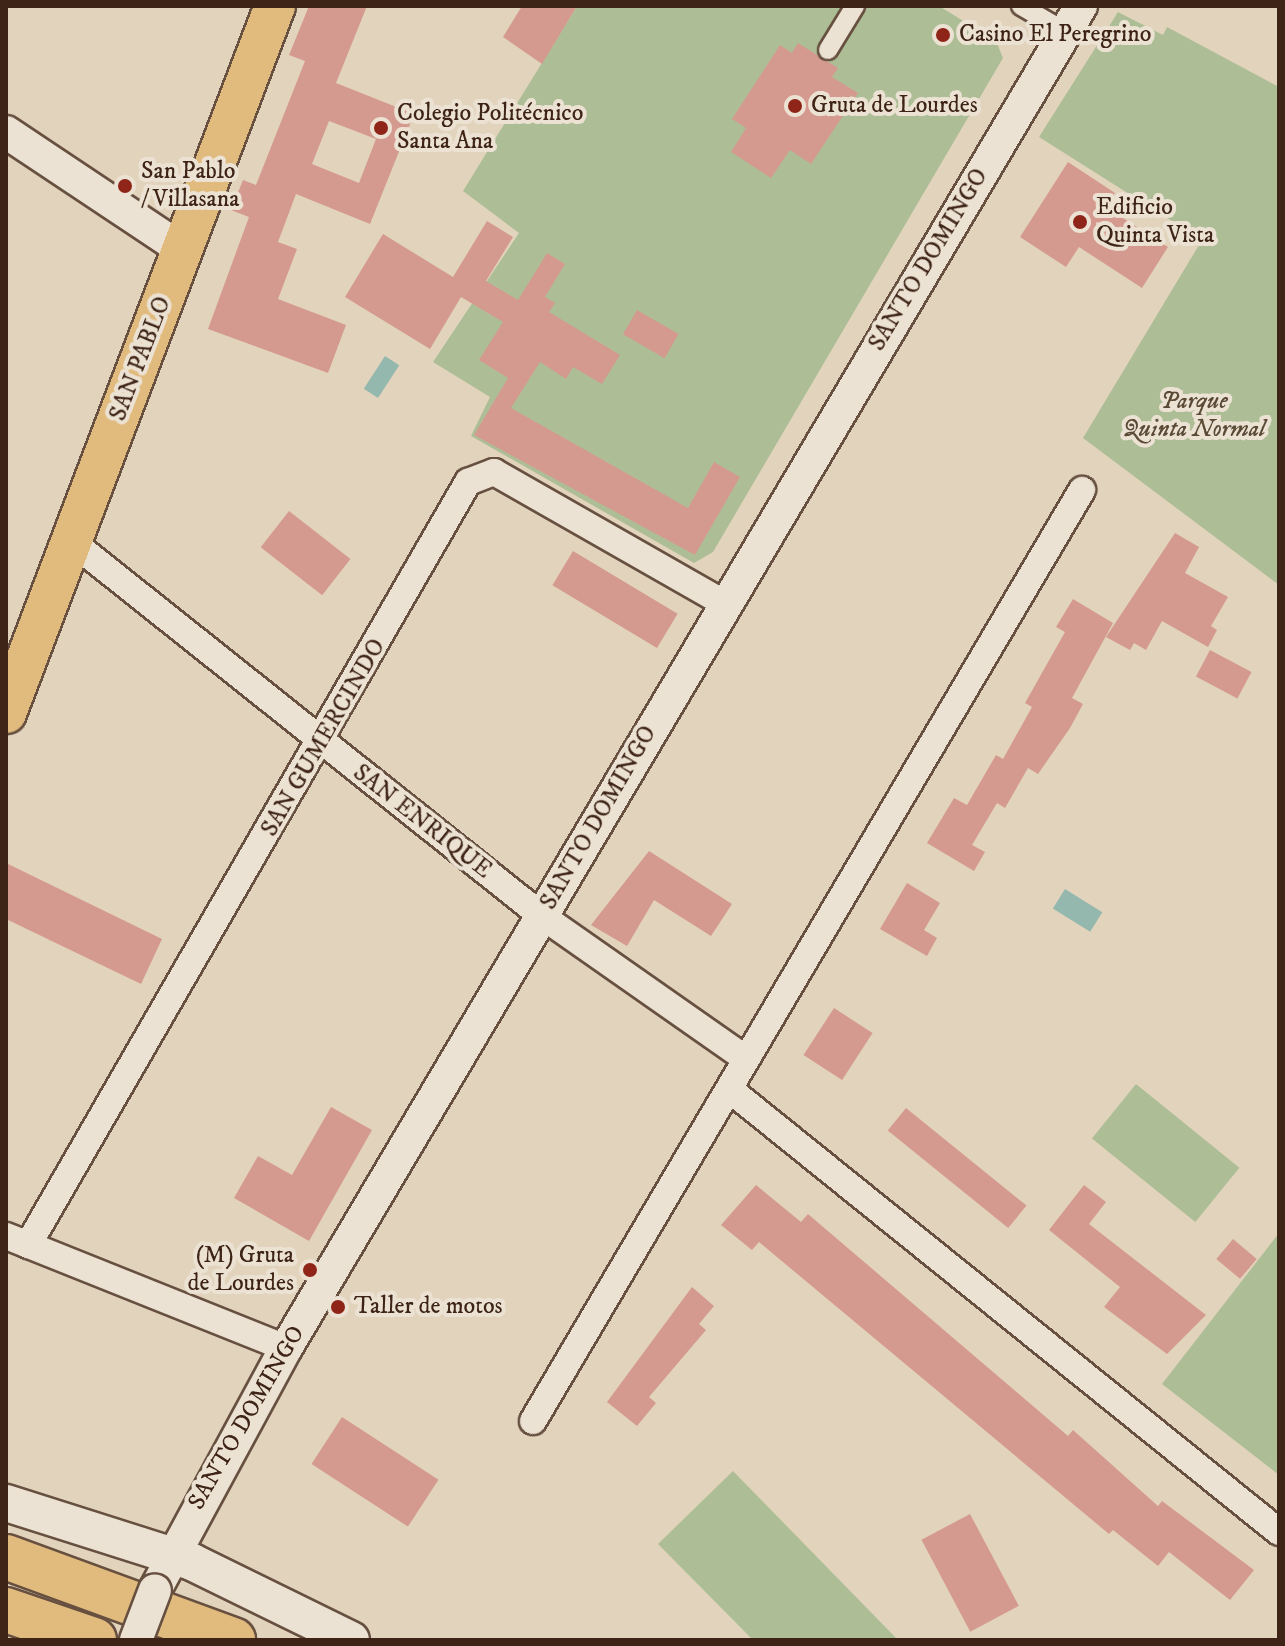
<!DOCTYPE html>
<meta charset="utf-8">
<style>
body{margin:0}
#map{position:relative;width:1285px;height:1646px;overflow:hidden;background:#e2d3bc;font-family:"IM FELL DW Pica",serif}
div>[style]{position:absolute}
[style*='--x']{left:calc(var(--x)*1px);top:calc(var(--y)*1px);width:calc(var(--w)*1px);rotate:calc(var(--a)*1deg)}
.green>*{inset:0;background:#adbe96;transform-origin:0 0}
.water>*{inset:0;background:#95b8ae;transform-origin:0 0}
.building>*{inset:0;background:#d59a8f;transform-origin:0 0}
.roads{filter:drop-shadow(2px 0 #675040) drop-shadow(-2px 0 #675040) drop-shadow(0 2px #675040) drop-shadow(0 -2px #675040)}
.pedestrian>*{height:18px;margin:-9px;padding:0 9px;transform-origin:9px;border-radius:9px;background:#ece2d3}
.minor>*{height:26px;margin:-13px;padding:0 13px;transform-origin:13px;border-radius:13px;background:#ece2d3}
.tertiary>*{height:32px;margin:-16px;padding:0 16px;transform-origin:16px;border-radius:16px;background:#ece2d3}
.secondary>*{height:36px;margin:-18px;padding:0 18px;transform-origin:18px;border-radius:18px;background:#ece2d3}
.primary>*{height:40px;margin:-20px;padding:0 20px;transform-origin:20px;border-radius:20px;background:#e1ba7e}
.motorway>*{height:44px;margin:-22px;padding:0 22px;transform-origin:22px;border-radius:22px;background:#e1ba7e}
.bridges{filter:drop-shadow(2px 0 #675040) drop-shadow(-2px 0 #675040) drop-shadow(0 2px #675040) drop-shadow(0 -2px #675040)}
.tertiary-bridge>*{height:32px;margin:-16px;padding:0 16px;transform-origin:16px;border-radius:16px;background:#ece2d3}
.dots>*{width:22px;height:22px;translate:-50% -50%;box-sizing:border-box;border:4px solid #ece2d3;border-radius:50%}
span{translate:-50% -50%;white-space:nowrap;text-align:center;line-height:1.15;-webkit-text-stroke:8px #ece2d3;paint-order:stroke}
.poi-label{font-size:24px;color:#3e2416}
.left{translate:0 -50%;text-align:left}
.right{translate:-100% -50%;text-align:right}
.street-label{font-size:24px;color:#3e2416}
.park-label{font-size:24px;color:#5a4a36;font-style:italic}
.frame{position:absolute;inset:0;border:8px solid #3e2416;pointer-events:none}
</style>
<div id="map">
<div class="green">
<div style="clip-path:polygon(577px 6px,939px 6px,996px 41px,1003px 58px,713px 552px,694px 563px,471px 436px,490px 397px,433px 362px,519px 233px,463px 191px)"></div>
<div style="clip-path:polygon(1118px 12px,1163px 35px,1167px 27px,1279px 87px,1279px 585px,1083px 438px,1202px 240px,1039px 137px)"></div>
<div style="left:1136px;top:1084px;width:133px;height:70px;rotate:39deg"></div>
<div style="clip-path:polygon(1279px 1233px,1279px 1475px,1162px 1384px)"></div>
<div style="clip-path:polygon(733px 1471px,898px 1640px,753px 1640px,658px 1544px)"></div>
</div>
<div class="water">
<div style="left:385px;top:356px;width:17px;height:39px;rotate:33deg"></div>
<div style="left:1065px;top:889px;width:44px;height:23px;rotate:32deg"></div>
</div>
<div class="building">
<div style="clip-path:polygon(evenodd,309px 6px,367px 6px,336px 83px,414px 114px,370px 224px,296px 194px,278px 242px,297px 249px,278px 299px,346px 325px,328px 373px,208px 329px,249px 217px,231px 210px,243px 180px,256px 185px,305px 61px,289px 55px,309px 6px,329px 121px,376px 139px,359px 183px,312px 164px,329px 121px)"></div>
<div style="clip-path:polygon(522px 6px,577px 6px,542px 64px,503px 37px)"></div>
<div style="clip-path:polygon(798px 43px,838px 68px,832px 77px,858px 93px,811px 164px,790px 150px,771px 178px,731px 152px,746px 128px,732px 119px,780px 45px,792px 53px)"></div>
<div style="clip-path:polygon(1068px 162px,1115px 193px,1106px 207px,1168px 247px,1142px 288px,1079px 247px,1066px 267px,1020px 237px)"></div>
<div style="clip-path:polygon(487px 221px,513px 237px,486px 281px,518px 300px,547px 253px,565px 264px,545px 297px,555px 303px,549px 312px,620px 355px,602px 384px,573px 367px,566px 379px,540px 362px,511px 408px,688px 508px,714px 462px,740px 477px,695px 555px,474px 435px,508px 378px,479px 360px,503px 322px,461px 297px,430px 349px,345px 297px,383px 234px,453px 277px)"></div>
<div style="left:637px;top:310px;width:48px;height:28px;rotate:30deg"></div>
<div style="left:289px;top:511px;width:78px;height:46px;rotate:38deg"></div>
<div style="clip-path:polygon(1175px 533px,1199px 547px,1185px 573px,1228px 597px,1211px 626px,1217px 630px,1208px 647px,1162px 621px,1146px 650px,1134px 643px,1130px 650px,1106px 637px)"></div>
<div style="left:573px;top:551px;width:122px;height:40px;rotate:31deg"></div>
<div style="clip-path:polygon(1073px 599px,1113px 623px,1072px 698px,1083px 704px,1070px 728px,1038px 774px,1028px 768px,1005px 808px,997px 803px,972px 845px,985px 852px,974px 871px,927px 843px,954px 798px,967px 805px,996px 755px,1003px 759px,1032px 707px,1025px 703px,1065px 632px,1056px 627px)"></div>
<div style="left:1210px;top:650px;width:47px;height:30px;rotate:28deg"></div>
<div style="clip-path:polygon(649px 851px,732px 904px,711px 936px,654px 900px,627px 946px,591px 925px)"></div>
<div style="clip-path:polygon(6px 863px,162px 939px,141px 984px,6px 919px)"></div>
<div style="clip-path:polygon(907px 883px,940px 903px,924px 930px,937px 938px,927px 956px,880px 929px)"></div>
<div style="left:834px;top:1008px;width:46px;height:56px;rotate:33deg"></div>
<div style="clip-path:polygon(331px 1107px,372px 1130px,309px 1241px,234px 1198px,258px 1156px,292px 1175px)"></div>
<div style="left:906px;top:1108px;width:155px;height:29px;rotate:39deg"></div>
<div style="clip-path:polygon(756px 1185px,801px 1222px,808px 1214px,1068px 1436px,1073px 1430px,1158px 1506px,1162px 1501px,1254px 1570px,1230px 1600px,1169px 1552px,1158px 1566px,1113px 1530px,1109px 1534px,759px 1242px,752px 1250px,721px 1225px)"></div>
<div style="clip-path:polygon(1084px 1185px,1106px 1202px,1089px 1224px,1206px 1315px,1167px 1354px,1104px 1307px,1120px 1287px,1049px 1230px)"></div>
<div style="left:1233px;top:1239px;width:31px;height:26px;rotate:40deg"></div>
<div style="clip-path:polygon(692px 1287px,714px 1306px,699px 1324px,706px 1330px,649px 1397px,656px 1403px,637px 1426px,607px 1402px)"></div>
<div style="left:342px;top:1417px;width:115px;height:56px;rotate:33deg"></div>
<div style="left:970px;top:1514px;width:104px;height:55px;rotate:62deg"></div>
</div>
<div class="roads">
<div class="pedestrian">
<div style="--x:1021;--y:6;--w:52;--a:30"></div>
<div style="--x:828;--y:50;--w:52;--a:-58.5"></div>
</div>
<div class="minor">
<div style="--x:71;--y:541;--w:602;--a:38.53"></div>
<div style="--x:542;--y:916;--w:249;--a:35"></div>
<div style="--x:729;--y:1089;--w:706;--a:38.85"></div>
<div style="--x:6;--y:1236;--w:302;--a:21.8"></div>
<div style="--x:28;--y:1245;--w:881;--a:-60.03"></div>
<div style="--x:468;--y:482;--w:28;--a:-21"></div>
<div style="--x:494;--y:472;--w:265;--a:29.7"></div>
<div style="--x:533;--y:1421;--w:1081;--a:-59.47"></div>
</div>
<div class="tertiary">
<div style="--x:6;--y:132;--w:213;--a:33.7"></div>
<div style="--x:155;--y:1590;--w:275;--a:-61.6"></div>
<div style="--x:286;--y:1348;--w:1560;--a:-59.36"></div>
</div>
<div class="secondary">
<div style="--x:6;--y:1503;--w:195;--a:17.6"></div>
<div style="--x:192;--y:1562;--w:177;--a:26.1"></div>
</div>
<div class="primary">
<div style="--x:6;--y:713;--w:756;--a:-69.17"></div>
</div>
<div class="motorway">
<div style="--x:6;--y:1557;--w:242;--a:20.1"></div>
<div style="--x:6;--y:1610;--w:93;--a:18.8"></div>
</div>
</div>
<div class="bridges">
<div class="tertiary-bridge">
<div style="--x:136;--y:1640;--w:53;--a:-69.2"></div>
</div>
</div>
<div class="dots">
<div style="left:943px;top:35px;background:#8f2418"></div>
<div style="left:795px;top:106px;background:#8f2418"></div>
<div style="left:381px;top:128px;background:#8f2418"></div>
<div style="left:125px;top:186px;background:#8f2418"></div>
<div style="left:1080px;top:222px;background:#8f2418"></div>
<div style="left:310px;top:1270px;background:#8f2418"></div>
<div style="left:338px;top:1307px;background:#8f2418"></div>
</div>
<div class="poi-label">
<span class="left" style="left:959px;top:35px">Casino El Peregrino</span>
<span class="left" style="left:811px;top:106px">Gruta de Lourdes</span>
<span class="left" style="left:397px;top:128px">Colegio Politécnico<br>Santa Ana</span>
<span class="left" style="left:141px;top:186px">San Pablo<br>/ Villasana</span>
<span class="left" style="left:1096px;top:222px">Edificio<br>Quinta Vista</span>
<span class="right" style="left:294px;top:1270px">(M) Gruta<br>de Lourdes</span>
<span class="left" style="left:354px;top:1307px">Taller de motos</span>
</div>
<div class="street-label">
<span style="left:929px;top:260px;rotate:-59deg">SANTO DOMINGO</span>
<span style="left:141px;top:359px;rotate:-69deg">SAN PABLO</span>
<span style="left:324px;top:738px;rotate:-60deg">SAN GUMERCINDO</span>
<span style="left:599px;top:818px;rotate:-60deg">SANTO DOMINGO</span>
<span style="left:422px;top:822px;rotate:38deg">SAN ENRIQUE</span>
<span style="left:247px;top:1418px;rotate:-60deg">SANTO DOMINGO</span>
</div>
<div class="park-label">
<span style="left:1194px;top:416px">Parque<br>Quinta Normal</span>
</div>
<div class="frame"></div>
</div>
